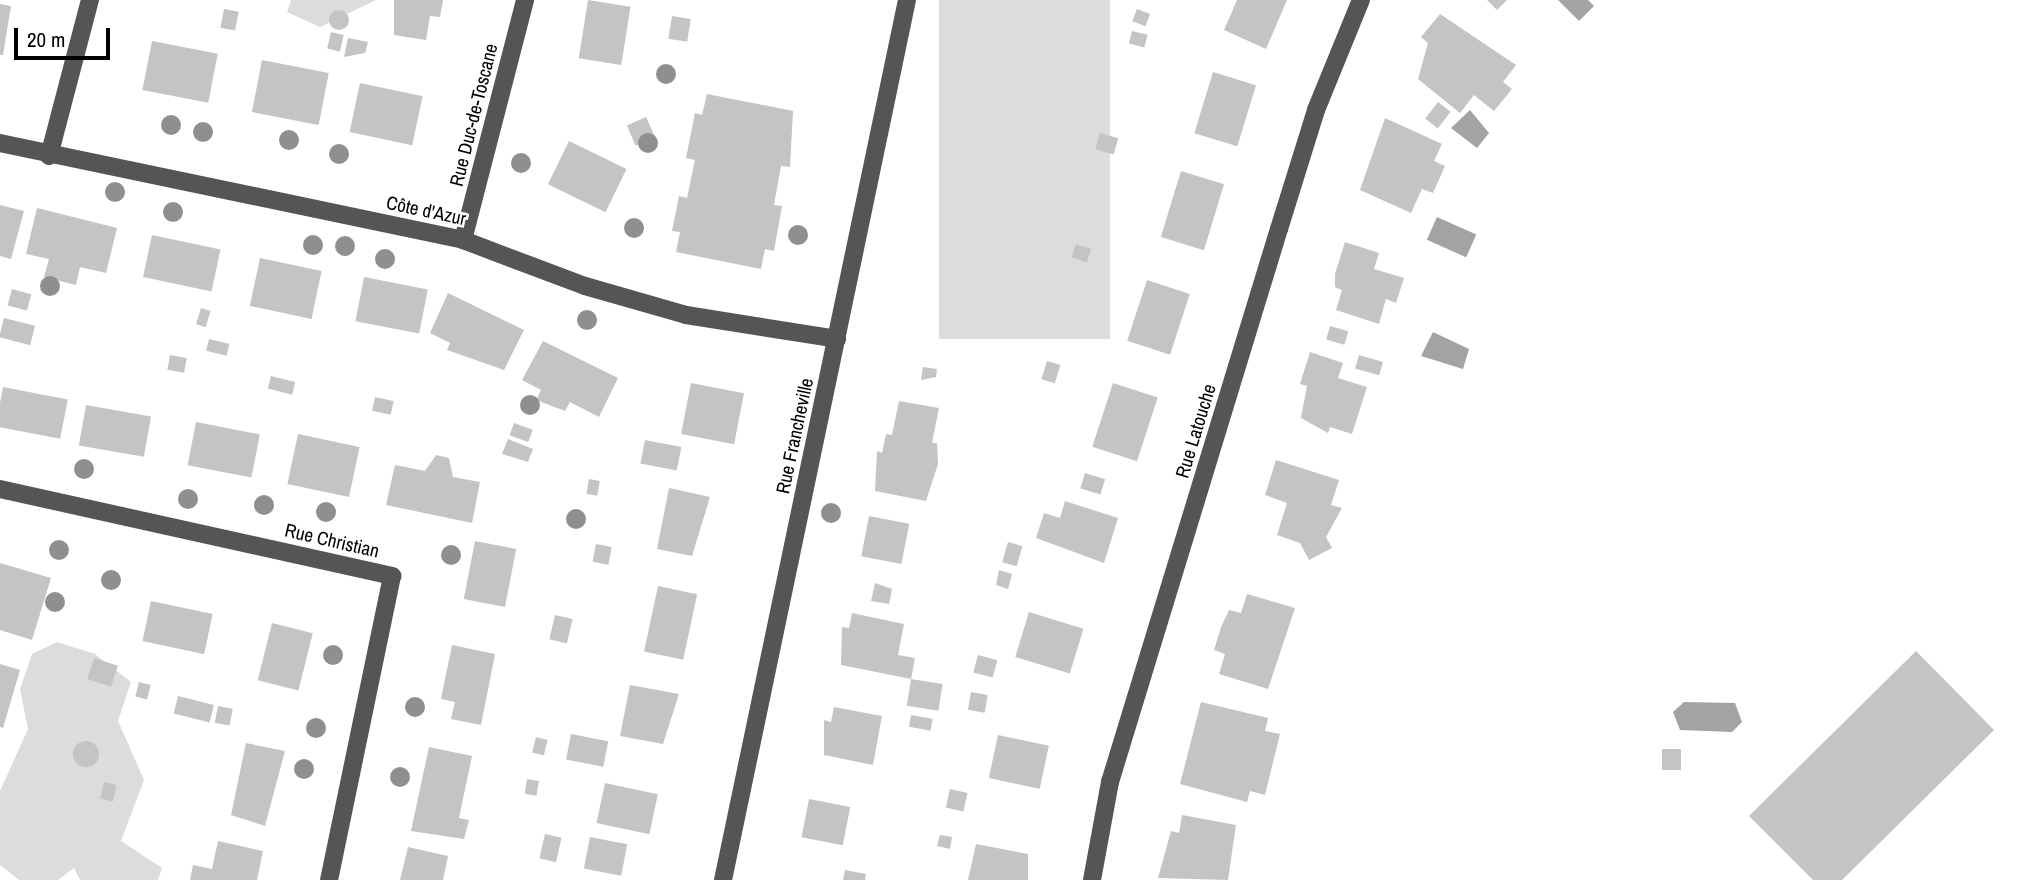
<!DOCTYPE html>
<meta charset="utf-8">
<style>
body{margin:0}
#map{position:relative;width:2044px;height:880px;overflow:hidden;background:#fff;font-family:"Archivo Narrow",sans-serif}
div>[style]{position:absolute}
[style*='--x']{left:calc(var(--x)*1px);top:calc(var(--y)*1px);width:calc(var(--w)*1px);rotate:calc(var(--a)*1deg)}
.green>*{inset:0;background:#dcdcdc;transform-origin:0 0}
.water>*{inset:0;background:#a3a3a3;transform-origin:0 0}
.building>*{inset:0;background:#c4c4c4;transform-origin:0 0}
.round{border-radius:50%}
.minor>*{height:18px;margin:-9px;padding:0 9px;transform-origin:9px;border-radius:9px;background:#555}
.trees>*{width:20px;height:20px;margin:-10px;border-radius:50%;background:#8f8f8f}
span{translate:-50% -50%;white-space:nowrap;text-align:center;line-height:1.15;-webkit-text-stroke:5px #fff;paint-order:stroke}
.street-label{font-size:19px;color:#000}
.scale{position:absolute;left:14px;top:28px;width:96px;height:32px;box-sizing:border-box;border:4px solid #000;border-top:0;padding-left:9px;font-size:21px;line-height:24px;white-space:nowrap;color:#000;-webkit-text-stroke:5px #fff;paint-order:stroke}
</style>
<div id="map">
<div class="green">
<div style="clip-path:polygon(291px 0,376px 0,320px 27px,287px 12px)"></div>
<div style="left:939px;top:0;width:171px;height:339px"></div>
<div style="clip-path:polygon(57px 642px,95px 654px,131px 682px,118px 721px,144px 780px,121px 841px,162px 868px,158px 880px,80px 880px,74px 868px,58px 880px,19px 880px,0 865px,0 791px,28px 729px,20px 689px,32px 654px)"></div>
</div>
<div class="water">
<div style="clip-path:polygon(1558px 0,1588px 0,1594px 6px,1579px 21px)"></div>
<div style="clip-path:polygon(1470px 110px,1489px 133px,1477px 148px,1451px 128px)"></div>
<div style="left:1437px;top:217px;width:43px;height:25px;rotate:24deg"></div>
<div style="clip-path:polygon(1433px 332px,1469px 349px,1463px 369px,1421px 356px)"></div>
<div style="clip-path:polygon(1684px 702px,1735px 703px,1742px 722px,1732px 732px,1680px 730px,1673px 712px)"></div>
</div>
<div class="building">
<div style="clip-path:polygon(394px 0,443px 0,440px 17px,430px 16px,426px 40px,394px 35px)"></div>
<div style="left:588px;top:0;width:43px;height:59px;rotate:9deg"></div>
<div style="clip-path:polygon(1287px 0,1266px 49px,1224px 30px,1237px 0)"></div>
<div style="clip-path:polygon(1487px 0,1507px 0,1497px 10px)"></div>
<div style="clip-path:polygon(0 4px,11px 6px,3px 55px,0 55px)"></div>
<div style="left:224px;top:9px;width:15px;height:19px;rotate:11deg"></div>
<div style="left:1137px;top:9px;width:14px;height:13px;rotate:21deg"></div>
<div class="round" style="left:329px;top:10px;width:20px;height:20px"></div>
<div style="clip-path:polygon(1440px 14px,1516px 65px,1503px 82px,1512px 89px,1494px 111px,1474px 95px,1460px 113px,1418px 79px,1428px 43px,1421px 37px)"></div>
<div style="left:672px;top:16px;width:19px;height:23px;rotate:9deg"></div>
<div style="left:1132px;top:31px;width:16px;height:13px;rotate:14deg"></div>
<div style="left:331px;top:32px;width:13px;height:17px;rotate:13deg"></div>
<div style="clip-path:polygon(348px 38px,368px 42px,365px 53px,344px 57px)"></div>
<div style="left:152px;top:41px;width:67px;height:50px;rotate:11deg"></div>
<div style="left:262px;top:60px;width:68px;height:53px;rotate:11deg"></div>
<div style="left:1213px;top:72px;width:45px;height:64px;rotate:17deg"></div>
<div style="left:360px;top:83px;width:64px;height:50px;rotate:12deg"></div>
<div style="clip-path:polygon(707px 94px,793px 111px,790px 167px,781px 166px,774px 205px,782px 206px,774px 251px,765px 249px,761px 269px,676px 252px,680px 232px,672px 231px,679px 196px,687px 198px,695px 160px,686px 158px,695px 113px,702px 115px)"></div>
<div style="left:1438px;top:102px;width:16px;height:21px;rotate:38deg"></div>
<div style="left:646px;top:117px;width:22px;height:21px;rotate:66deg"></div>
<div style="clip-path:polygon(1385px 118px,1442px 144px,1434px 161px,1445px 166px,1433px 193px,1422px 189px,1411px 213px,1360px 190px)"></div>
<div style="left:1100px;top:133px;width:19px;height:17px;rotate:16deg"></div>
<div style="left:569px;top:141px;width:64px;height:48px;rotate:26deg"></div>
<div style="left:1181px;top:171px;width:45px;height:69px;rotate:17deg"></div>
<div style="clip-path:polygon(0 205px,24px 211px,11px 259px,0 256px)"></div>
<div style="clip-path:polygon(37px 208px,117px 228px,106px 273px,80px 267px,76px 285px,44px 277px,49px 259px,26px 254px)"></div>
<div style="left:152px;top:235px;width:70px;height:43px;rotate:12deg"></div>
<div style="clip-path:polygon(1345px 242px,1379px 253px,1374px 269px,1404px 278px,1396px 303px,1386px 299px,1379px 324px,1336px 310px,1342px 290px,1335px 287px,1335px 274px)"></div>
<div style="left:1076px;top:244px;width:16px;height:14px;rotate:18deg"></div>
<div style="left:260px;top:258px;width:63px;height:49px;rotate:12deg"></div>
<div style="left:364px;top:277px;width:65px;height:45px;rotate:11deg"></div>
<div style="left:1147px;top:280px;width:45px;height:64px;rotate:18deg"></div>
<div style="left:12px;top:289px;width:20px;height:17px;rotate:15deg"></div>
<div style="clip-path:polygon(448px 293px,524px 330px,504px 370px,447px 350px,450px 343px,430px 333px)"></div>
<div style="left:201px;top:308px;width:10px;height:17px;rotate:17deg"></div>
<div style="left:4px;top:318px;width:32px;height:20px;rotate:14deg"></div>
<div style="left:1330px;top:326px;width:19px;height:14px;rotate:16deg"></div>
<div style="left:209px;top:339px;width:21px;height:12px;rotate:14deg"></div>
<div style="clip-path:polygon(543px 341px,618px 378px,599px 417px,570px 402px,565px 411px,536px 400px,541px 390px,522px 380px)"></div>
<div style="clip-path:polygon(1310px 352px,1343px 363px,1338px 378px,1367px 387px,1352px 434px,1330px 427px,1328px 433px,1301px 418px,1307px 386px,1300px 384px)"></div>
<div style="left:170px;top:355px;width:17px;height:15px;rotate:10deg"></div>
<div style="left:1359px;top:355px;width:25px;height:14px;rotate:16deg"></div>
<div style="left:1047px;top:361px;width:14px;height:19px;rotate:17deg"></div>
<div style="clip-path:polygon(923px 367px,937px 369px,936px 377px,921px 380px)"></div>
<div style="left:271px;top:376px;width:25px;height:13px;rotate:14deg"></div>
<div style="left:691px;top:383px;width:54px;height:52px;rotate:11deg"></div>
<div style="left:1113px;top:383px;width:47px;height:67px;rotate:18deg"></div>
<div style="left:3px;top:387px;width:66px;height:40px;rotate:11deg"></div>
<div style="left:375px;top:397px;width:19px;height:14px;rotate:12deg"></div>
<div style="clip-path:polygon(899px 401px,939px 408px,932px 443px,937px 443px,938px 464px,926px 501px,875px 491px,877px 451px,882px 453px,886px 434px,892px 435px)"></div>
<div style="left:86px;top:405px;width:66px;height:41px;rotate:10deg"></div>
<div style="left:196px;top:422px;width:65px;height:44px;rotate:11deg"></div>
<div style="left:514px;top:423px;width:20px;height:13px;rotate:20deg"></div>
<div style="left:298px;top:434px;width:63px;height:51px;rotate:12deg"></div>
<div style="clip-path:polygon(508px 439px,533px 449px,528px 462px,502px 454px)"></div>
<div style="left:645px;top:440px;width:37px;height:24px;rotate:11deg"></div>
<div style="clip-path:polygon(436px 455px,449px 458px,453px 477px,480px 482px,472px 523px,386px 505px,395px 465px,425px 471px)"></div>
<div style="clip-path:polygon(1276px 460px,1339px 480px,1331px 505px,1342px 508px,1326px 537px,1332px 548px,1309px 560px,1300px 543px,1277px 535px,1287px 503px,1265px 495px)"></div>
<div style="left:1085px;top:473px;width:21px;height:16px;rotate:17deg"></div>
<div style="left:589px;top:479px;width:11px;height:15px;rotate:10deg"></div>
<div style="clip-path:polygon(669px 488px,710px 497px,692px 556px,657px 549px)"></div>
<div style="clip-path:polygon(1065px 501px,1118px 518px,1104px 563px,1036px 538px,1044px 513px,1060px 518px)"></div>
<div style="left:869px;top:516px;width:41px;height:41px;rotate:11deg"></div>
<div style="left:475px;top:541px;width:42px;height:59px;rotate:11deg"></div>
<div style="left:1008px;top:542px;width:15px;height:21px;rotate:16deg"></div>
<div style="left:596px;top:544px;width:16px;height:18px;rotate:11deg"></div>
<div style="clip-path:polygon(0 563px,51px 578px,32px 640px,0 630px)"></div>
<div style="clip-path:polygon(999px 570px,1012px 574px,1008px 589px,996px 585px)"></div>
<div style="clip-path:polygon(875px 583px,892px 589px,889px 604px,871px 601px)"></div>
<div style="left:658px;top:586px;width:40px;height:67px;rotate:12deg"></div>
<div style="clip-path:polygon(1247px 594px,1295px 608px,1268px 689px,1219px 674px,1225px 654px,1214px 650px,1221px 627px,1229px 610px,1241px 613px)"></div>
<div style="left:151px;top:601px;width:63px;height:41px;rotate:12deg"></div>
<div style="left:1029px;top:612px;width:57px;height:47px;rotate:17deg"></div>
<div style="clip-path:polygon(852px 613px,904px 624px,898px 655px,915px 658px,911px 679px,841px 665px,842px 627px,849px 628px)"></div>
<div style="left:555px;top:615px;width:18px;height:25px;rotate:13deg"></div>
<div style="left:272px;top:623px;width:42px;height:59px;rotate:14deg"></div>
<div style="clip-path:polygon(452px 645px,495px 654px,481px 725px,451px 719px,455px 702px,441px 699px)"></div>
<div style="clip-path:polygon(1916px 651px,1994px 730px,1842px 880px,1813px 880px,1749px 816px)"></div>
<div style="left:978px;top:655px;width:20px;height:18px;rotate:15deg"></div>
<div style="left:94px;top:658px;width:25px;height:22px;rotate:18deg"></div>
<div style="clip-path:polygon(0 664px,20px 670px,3px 728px,0 727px)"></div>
<div style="left:911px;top:679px;width:32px;height:27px;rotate:9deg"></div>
<div style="left:139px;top:682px;width:12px;height:15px;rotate:14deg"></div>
<div style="clip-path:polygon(630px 685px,679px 694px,663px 744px,620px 736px)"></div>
<div style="left:971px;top:692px;width:17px;height:18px;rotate:10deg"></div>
<div style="left:178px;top:696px;width:37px;height:18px;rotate:14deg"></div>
<div style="clip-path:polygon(1201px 702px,1268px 718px,1265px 731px,1280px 734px,1265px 795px,1250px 791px,1247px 802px,1180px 784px)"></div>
<div style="left:218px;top:706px;width:15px;height:17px;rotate:11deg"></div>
<div style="clip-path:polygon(834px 707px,882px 716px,873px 765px,824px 755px,824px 720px,831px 722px)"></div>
<div style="left:911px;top:715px;width:22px;height:12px;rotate:10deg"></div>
<div style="left:571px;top:734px;width:38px;height:26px;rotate:11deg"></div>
<div style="left:998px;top:735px;width:52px;height:44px;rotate:12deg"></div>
<div style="left:536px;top:737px;width:12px;height:16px;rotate:14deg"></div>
<div class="round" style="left:73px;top:741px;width:26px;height:26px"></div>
<div style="clip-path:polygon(246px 743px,285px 751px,265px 826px,231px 815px)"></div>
<div style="clip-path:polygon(429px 747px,472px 756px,459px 818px,469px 820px,464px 839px,411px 831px)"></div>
<div style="left:1662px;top:749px;width:19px;height:21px"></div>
<div style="left:527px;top:779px;width:12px;height:15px;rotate:9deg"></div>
<div style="left:104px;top:782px;width:13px;height:17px;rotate:13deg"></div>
<div style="left:605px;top:783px;width:54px;height:41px;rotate:12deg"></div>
<div style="left:950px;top:789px;width:18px;height:19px;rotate:13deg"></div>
<div style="left:809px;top:799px;width:42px;height:39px;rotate:11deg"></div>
<div style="clip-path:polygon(1182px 815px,1236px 825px,1228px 880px,1158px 878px,1171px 831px,1179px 833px)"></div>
<div style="left:545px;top:834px;width:17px;height:25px;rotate:13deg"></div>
<div style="clip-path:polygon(940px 835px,952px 837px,950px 849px,937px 846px)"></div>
<div style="left:590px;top:837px;width:38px;height:32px;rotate:11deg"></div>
<div style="clip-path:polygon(218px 841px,263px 851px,257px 880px,190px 880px,193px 865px,212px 869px)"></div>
<div style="clip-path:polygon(976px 844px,1028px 854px,1028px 880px,968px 880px)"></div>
<div style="clip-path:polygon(408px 847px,448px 856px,443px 880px,400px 880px)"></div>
<div style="clip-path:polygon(845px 870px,866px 874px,865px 880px,843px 880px)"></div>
</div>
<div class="minor">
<div style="--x:0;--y:143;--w:473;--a:11.8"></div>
<div style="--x:463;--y:240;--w:130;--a:20.7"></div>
<div style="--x:585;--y:286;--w:105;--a:16"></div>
<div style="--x:686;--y:315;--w:153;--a:9"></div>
<div style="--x:49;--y:156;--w:161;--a:-75.3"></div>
<div style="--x:463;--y:240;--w:248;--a:-75.5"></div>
<div style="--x:0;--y:489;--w:402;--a:12.5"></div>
<div style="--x:392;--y:576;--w:310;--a:101.7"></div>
<div style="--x:723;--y:880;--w:899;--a:-78.19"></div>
<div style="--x:1092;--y:880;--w:100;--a:-79.6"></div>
<div style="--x:1110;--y:782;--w:578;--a:-73.01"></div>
<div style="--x:1279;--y:229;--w:125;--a:-72.7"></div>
<div style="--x:1316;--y:110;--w:119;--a:-67.8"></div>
</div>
<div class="trees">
<div style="left:666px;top:74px"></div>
<div style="left:171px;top:125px"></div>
<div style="left:203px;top:132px"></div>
<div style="left:289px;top:140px"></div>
<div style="left:648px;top:143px"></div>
<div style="left:339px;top:154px"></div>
<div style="left:521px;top:163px"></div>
<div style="left:115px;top:192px"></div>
<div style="left:173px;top:212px"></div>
<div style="left:634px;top:228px"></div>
<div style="left:798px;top:235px"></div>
<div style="left:313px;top:245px"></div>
<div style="left:345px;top:246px"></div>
<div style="left:385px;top:259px"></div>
<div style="left:50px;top:286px"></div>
<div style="left:587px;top:320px"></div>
<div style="left:530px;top:405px"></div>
<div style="left:84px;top:469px"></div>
<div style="left:188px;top:499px"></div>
<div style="left:264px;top:505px"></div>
<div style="left:326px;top:512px"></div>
<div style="left:831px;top:513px"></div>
<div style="left:576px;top:519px"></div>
<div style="left:59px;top:550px"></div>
<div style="left:451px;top:555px"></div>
<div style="left:111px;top:580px"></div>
<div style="left:55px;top:602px"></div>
<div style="left:333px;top:655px"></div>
<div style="left:415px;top:707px"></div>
<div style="left:316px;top:728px"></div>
<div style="left:304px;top:769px"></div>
<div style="left:400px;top:777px"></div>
</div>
<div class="street-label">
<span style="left:474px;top:115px;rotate:-76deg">Rue Duc-de-Toscane</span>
<span style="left:426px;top:211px;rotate:12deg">Côte d'Azur</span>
<span style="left:1196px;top:431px;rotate:-73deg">Rue Latouche</span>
<span style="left:795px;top:436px;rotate:-78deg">Rue Francheville</span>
<span style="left:332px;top:541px;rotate:13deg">Rue Christian</span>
</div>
<div class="scale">20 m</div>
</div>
